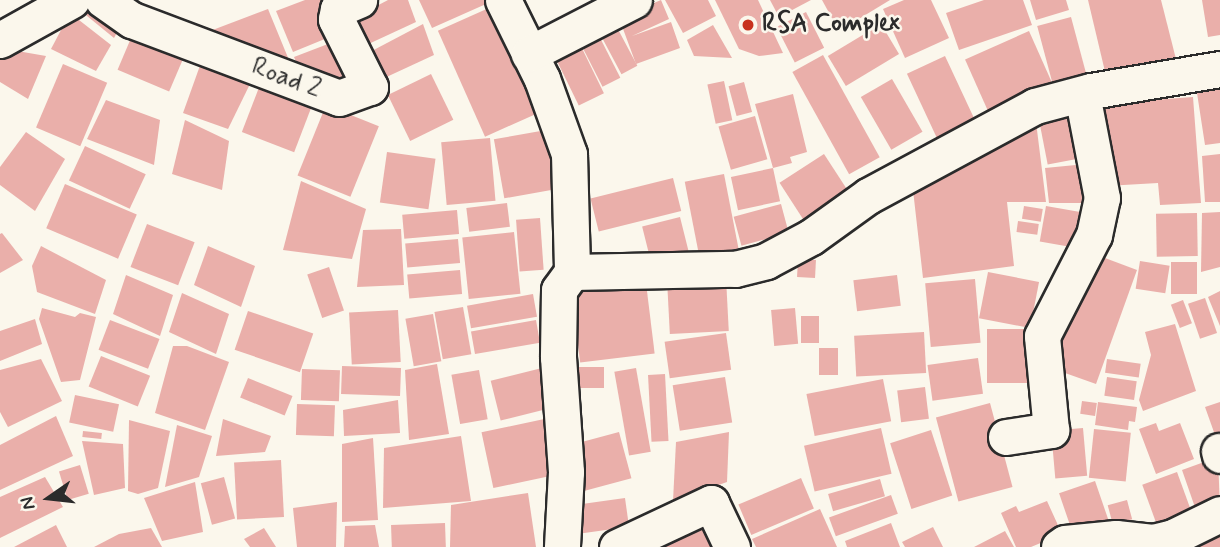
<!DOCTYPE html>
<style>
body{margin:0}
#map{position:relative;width:1220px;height:547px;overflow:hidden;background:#fbf7ec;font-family:Mynerve,sans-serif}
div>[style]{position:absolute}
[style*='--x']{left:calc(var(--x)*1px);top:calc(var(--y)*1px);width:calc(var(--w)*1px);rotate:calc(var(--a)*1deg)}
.building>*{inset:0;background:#eaafaa;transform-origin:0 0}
.roads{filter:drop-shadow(2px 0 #2b2b2b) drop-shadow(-2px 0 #2b2b2b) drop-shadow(0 2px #2b2b2b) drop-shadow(0 -2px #2b2b2b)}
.minor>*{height:35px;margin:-17.5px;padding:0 17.5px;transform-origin:17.5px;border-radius:17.5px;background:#fbf7ec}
.dots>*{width:19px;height:19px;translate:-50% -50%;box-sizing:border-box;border:4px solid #fbf7ec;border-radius:50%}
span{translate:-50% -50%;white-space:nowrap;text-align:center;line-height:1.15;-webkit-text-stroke:5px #fbf7ec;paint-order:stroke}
.poi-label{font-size:26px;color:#2b2b2b;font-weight:700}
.left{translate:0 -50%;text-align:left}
.street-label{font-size:26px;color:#2b2b2b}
.north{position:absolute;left:14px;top:463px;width:70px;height:70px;-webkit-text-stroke:5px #fbf7ec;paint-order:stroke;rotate:256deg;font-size:19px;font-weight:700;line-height:28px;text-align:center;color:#2b2b2b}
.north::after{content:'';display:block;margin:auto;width:24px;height:32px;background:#2b2b2b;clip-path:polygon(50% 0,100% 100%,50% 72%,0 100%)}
</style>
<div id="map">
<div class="building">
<div style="clip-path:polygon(89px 0,122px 23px,114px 38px,76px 7px)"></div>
<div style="clip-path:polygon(305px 0,340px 0,337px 34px,293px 52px,276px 11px)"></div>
<div style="clip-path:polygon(388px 0,408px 0,416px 22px,362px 47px,350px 20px)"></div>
<div style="clip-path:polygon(419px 0,495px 0,432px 28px)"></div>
<div style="clip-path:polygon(661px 0,669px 19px,632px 36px,671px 22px,680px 48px,636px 64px,619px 18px)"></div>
<div style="clip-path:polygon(665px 0,708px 0,716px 16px,683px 33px)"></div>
<div style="clip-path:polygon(715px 0,758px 0,783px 53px,759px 56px,739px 49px)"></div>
<div style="clip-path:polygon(770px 0,811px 0,779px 17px)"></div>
<div style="clip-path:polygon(822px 0,890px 0,839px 31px)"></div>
<div style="clip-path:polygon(904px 0,931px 0,949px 38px,905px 58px,883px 9px)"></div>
<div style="clip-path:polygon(984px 0,1023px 0,1032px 25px,959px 50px,946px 13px)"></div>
<div style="clip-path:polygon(1030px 0,1066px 0,1069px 10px,1036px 20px)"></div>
<div style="clip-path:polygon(1088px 0,1161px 0,1177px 63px,1107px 80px)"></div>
<div style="clip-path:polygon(1202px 0,1220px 0,1220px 35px,1208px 37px)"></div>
<div style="left:500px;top:3px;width:116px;height:68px;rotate:66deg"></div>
<div style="clip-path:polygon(268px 9px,291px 65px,210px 31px)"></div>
<div style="left:806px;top:12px;width:40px;height:33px;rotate:63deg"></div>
<div style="clip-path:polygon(70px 13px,111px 45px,96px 71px,51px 49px)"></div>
<div style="left:1071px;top:17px;width:61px;height:35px;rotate:75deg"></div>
<div style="left:612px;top:18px;width:54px;height:18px;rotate:62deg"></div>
<div style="clip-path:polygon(423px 24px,434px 55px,380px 80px,368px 53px)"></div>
<div style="left:881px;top:24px;width:35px;height:62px;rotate:59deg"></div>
<div style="clip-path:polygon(713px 25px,732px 58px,694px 56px,687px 40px)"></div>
<div style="left:594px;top:26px;width:58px;height:20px;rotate:63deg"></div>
<div style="left:134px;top:31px;width:56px;height:42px;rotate:23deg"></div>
<div style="left:1029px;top:31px;width:64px;height:70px;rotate:66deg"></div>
<div style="left:575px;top:34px;width:66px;height:28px;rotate:64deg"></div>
<div style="clip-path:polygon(341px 39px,359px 80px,344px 86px,300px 71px,294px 57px)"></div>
<div style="clip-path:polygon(0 48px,46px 56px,28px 99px,0 82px)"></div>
<div style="left:823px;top:55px;width:117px;height:35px;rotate:61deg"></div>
<div style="left:945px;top:56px;width:74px;height:42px;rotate:65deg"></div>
<div style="clip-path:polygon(202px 60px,250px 84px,228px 129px,183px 113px)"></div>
<div style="left:63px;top:64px;width:48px;height:69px;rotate:23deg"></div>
<div style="left:431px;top:74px;width:51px;height:48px;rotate:64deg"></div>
<div style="clip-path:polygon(1220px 76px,1220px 143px,1205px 145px,1195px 80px)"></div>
<div style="left:263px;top:77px;width:56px;height:59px;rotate:21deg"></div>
<div style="left:892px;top:79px;width:61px;height:36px;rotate:60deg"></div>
<div style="left:724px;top:81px;width:40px;height:17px;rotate:78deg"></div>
<div style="left:744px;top:82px;width:31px;height:16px;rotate:75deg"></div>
<div style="clip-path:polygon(793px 94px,807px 152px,790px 157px,792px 163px,773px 168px,755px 104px)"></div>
<div style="clip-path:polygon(1193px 97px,1201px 203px,1160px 205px,1158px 183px,1106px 186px,1099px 104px)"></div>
<div style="clip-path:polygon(106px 100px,160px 120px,154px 165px,87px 139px)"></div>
<div style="left:326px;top:105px;width:57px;height:76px;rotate:22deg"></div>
<div style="left:1077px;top:111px;width:47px;height:39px;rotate:79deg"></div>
<div style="left:755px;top:116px;width:45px;height:38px;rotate:74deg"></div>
<div style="clip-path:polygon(185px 120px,229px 141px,222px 190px,172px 174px)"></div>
<div style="clip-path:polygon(1036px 122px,1046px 202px,1007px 202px,1014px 266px,923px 278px,913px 190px,1000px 146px)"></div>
<div style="left:552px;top:129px;width:60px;height:59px;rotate:80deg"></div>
<div style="clip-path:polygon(26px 132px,65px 159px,35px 211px,0 185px,0 167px)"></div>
<div style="left:490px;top:138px;width:63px;height:49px;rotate:85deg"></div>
<div style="left:85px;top:146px;width:67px;height:38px;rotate:25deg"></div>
<div style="left:387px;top:152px;width:49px;height:51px;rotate:8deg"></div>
<div style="left:824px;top:154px;width:46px;height:53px;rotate:57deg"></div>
<div style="clip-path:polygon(1220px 154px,1220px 202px,1205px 202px,1202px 156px)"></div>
<div style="clip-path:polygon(1086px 164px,1091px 203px,1049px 203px,1045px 168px)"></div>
<div style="left:773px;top:168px;width:34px;height:43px;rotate:78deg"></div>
<div style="left:724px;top:174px;width:76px;height:40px;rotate:79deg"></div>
<div style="left:673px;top:178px;width:34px;height:85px;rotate:76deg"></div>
<div style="clip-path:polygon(301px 181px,366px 209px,352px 259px,283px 250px)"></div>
<div style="left:65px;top:184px;width:78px;height:48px;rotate:23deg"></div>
<div style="left:507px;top:203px;width:24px;height:41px;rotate:83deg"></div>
<div style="left:781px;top:204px;width:30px;height:49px;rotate:75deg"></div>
<div style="left:1024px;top:206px;width:19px;height:13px;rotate:9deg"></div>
<div style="left:1046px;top:206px;width:42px;height:36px;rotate:10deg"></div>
<div style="left:457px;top:210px;width:24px;height:55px;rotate:85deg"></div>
<div style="clip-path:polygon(1220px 212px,1220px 267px,1201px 272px,1202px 213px)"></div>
<div style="left:1197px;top:213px;width:43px;height:41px;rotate:89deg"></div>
<div style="left:680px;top:217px;width:41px;height:39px;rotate:76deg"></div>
<div style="left:540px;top:218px;width:52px;height:24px;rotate:86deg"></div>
<div style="left:1018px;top:221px;width:21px;height:11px;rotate:8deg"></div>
<div style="left:147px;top:224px;width:51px;height:46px;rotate:21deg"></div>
<div style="clip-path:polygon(401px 229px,404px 285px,357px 287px,363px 230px)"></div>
<div style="left:514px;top:232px;width:62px;height:52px;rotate:84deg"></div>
<div style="clip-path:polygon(2px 233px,23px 260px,0 273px,0 234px)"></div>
<div style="left:458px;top:239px;width:24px;height:53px;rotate:85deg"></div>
<div style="clip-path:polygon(41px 246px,106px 280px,95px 314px,37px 292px,32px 266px)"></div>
<div style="clip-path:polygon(208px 246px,255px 266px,241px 307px,194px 285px)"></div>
<div style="clip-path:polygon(1089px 252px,1137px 270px,1096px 384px,1051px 368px,1052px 357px)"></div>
<div style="left:798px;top:259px;width:18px;height:18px;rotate:3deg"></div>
<div style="left:1140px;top:261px;width:30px;height:28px;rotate:9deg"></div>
<div style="left:1171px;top:262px;width:26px;height:32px"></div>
<div style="left:329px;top:267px;width:46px;height:23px;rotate:71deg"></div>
<div style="left:460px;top:270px;width:24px;height:53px;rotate:85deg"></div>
<div style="left:988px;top:272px;width:52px;height:47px;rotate:11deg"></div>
<div style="clip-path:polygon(126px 275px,173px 295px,160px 336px,113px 314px)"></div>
<div style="left:897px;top:275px;width:31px;height:44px;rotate:83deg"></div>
<div style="left:726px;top:278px;width:53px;height:59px;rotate:87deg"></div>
<div style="left:975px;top:279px;width:64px;height:50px;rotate:85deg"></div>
<div style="left:646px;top:283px;width:71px;height:75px;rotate:83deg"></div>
<div style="clip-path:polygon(1220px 291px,1220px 326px,1208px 297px)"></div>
<div style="clip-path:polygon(182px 293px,229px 314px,216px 354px,169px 332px)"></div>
<div style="left:533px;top:294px;width:23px;height:67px;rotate:80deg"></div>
<div style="left:1205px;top:298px;width:37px;height:18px;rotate:71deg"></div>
<div style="left:1183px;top:300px;width:25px;height:13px;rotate:69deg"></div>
<div style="left:463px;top:307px;width:48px;height:29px;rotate:80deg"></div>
<div style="clip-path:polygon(42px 308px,75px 317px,80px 313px,96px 317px,80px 380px,61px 382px,39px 319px)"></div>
<div style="left:795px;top:308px;width:36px;height:24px;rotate:85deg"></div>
<div style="left:398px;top:310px;width:52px;height:49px;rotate:87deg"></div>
<div style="left:248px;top:311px;width:69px;height:41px;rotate:19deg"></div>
<div style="left:433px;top:314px;width:48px;height:28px;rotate:80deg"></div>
<div style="left:801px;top:316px;width:18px;height:27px"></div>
<div style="clip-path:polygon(35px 319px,42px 344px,0 361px,0 331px)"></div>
<div style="left:110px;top:320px;width:53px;height:32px;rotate:21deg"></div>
<div style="left:536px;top:320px;width:23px;height:66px;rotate:80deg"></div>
<div style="clip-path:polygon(1175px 324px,1196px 391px,1143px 411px,1139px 400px,1151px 355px,1145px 332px)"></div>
<div style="left:987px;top:329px;width:49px;height:54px"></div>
<div style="left:924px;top:332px;width:41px;height:70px;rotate:87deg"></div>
<div style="left:726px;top:333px;width:37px;height:62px;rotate:82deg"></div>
<div style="clip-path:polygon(173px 346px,187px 346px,229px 362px,205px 430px,155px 413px)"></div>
<div style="left:838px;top:348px;width:27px;height:19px;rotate:90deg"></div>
<div style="left:101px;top:356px;width:53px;height:33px;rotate:22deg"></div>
<div style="left:978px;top:358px;width:36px;height:51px;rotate:82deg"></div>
<div style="clip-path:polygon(41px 359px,62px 401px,8px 427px,0 412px,0 370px)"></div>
<div style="left:1107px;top:359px;width:34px;height:14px;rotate:8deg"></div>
<div style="clip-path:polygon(437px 364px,449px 434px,409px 440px,405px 370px)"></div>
<div style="left:546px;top:367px;width:41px;height:57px;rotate:76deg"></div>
<div style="left:575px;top:367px;width:29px;height:21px"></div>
<div style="left:401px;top:368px;width:28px;height:59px;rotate:92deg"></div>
<div style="left:636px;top:368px;width:85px;height:22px;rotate:80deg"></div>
<div style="left:302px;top:369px;width:38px;height:31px;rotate:2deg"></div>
<div style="left:479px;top:370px;width:50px;height:28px;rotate:80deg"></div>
<div style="left:665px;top:374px;width:67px;height:17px;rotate:87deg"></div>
<div style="left:725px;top:377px;width:46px;height:53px;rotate:81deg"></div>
<div style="left:1107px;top:377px;width:30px;height:19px;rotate:8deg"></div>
<div style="left:248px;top:378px;width:48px;height:21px;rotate:22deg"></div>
<div style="left:883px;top:379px;width:43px;height:78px;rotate:79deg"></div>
<div style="left:925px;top:387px;width:32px;height:28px;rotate:83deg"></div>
<div style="left:75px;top:395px;width:45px;height:28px;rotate:12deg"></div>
<div style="clip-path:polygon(398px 400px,400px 433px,344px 436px,343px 410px)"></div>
<div style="left:1082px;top:401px;width:15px;height:13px;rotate:8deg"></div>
<div style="clip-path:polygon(1098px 402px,1137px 407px,1135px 422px,1129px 421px,1128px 430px,1095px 425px)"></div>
<div style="clip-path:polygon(1220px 402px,1220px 449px,1205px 407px)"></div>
<div style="left:990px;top:403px;width:87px;height:56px;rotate:75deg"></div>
<div style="left:297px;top:404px;width:38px;height:31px;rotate:2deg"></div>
<div style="clip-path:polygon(56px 416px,73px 456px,0 490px,0 445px)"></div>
<div style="left:549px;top:418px;width:57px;height:69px;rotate:78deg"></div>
<div style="clip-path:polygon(223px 419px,271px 436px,265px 452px,216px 456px)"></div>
<div style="clip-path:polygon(129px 420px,170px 431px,158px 488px,138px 494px,128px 491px)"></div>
<div style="clip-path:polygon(1156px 423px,1159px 431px,1180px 423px,1194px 459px,1156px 474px,1139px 429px)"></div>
<div style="clip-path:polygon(177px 425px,212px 436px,199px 477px,165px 487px)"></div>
<div style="left:881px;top:428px;width:47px;height:79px;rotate:77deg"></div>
<div style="left:1083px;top:428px;width:48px;height:32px;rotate:85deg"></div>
<div style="left:1094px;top:429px;width:37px;height:49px;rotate:6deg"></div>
<div style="left:931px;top:430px;width:69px;height:43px;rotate:72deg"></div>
<div style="left:83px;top:431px;width:19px;height:6px;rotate:6deg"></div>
<div style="left:619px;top:432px;width:48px;height:52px;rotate:75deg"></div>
<div style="clip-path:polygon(729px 432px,727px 482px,673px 501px,676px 442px)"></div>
<div style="clip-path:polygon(461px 436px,471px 501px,383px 508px,384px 448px)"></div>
<div style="clip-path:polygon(373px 438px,378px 520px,342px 522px,342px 444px)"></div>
<div style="clip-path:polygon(82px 441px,123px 444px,125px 488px,94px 495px)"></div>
<div style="clip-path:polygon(1218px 457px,1220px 509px,1198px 516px,1182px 470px)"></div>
<div style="left:281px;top:460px;width:57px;height:47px;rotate:87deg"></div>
<div style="left:80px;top:465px;width:30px;height:22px;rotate:73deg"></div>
<div style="left:1177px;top:472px;width:49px;height:37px;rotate:70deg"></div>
<div style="clip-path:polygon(45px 477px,63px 507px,0 538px,0 497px)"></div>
<div style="left:224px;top:477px;width:43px;height:24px;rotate:75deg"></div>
<div style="left:801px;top:478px;width:33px;height:68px;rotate:67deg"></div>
<div style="left:880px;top:479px;width:18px;height:54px;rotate:74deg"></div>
<div style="left:1095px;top:481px;width:49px;height:38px;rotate:71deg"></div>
<div style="clip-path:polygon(195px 482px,203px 532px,162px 541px,144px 498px)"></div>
<div style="clip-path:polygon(528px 493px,536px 547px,450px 547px,451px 505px)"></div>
<div style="left:891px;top:495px;width:20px;height:66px;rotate:70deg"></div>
<div style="left:625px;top:498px;width:29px;height:47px;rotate:82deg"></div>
<div style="left:1127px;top:500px;width:20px;height:20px;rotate:75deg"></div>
<div style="clip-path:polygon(1047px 501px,1062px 534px,1031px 547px,1016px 547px,1001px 513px,1016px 506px,1019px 512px)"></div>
<div style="clip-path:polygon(337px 502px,336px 547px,297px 547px,293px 508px)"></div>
<div style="clip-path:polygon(820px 509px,837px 547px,756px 547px,752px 539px)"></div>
<div style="clip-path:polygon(705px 522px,719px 547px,658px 547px)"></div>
<div style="left:445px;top:523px;width:24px;height:54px;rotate:88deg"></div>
<div style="clip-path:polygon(891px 523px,900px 547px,847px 547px,845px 541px)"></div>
<div style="clip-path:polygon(56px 525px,67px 547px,14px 547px)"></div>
<div style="clip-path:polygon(375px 525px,379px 547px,344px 547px,345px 526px)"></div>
<div style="clip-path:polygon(1220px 526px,1220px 547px,1195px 547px,1193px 538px)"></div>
<div style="clip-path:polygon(933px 527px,943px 547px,905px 547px,902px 542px)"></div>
<div style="clip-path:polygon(151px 528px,162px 547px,94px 547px,119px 534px)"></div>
<div style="clip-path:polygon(264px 528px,276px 547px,250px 547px,244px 539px)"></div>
<div style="clip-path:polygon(1005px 531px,1014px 547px,974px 547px)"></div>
</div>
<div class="roads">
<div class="minor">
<div style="--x:103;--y:0;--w:35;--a:35"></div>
<div style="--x:132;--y:20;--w:221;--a:20.6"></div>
<div style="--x:339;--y:98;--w:33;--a:-20"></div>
<div style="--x:370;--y:87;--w:76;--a:-116.6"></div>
<div style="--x:336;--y:19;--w:10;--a:-79"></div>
<div style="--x:338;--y:9;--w:23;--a:-23"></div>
<div style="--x:503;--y:0;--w:88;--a:63.7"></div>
<div style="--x:542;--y:79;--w:80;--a:70.2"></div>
<div style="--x:569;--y:154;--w:118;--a:88.5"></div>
<div style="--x:572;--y:272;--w:22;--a:126"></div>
<div style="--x:559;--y:290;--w:67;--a:90.9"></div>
<div style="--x:558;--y:357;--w:115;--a:86"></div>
<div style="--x:566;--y:472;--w:75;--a:93.1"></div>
<div style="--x:0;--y:40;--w:82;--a:-29.1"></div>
<div style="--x:529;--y:54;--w:118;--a:-27.2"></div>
<div style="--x:572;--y:272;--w:163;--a:-1.1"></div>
<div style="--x:735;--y:269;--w:32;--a:-14"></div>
<div style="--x:766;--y:261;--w:51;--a:-28.1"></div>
<div style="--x:811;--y:237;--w:70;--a:-35.7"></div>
<div style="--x:868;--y:196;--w:190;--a:-28.3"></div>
<div style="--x:1035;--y:106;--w:58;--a:-15"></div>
<div style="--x:1091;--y:91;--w:131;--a:-9.7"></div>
<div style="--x:1006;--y:437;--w:46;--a:-8.8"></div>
<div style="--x:1051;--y:430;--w:94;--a:-95.5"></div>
<div style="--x:1042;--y:336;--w:114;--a:-62.8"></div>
<div style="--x:1094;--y:235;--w:38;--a:-78"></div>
<div style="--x:1102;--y:198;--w:106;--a:-100.9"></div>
<div style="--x:1219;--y:451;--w:4;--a:76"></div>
<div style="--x:617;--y:547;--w:104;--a:-25.1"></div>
<div style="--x:711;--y:503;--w:49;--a:64.5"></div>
<div style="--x:1059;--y:547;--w:7;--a:-34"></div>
<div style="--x:1065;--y:543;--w:51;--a:-5.6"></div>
<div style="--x:1116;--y:538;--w:37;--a:6"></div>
<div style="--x:1153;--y:542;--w:21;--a:-14"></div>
<div style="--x:1173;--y:537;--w:52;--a:-26.1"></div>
</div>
</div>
<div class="dots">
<div style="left:748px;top:25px;background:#c8321e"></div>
</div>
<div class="poi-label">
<span class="left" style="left:762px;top:25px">RSA Complex</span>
</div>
<div class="street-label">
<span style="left:286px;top:79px;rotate:20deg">Road 2</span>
</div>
<div class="north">N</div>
</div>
